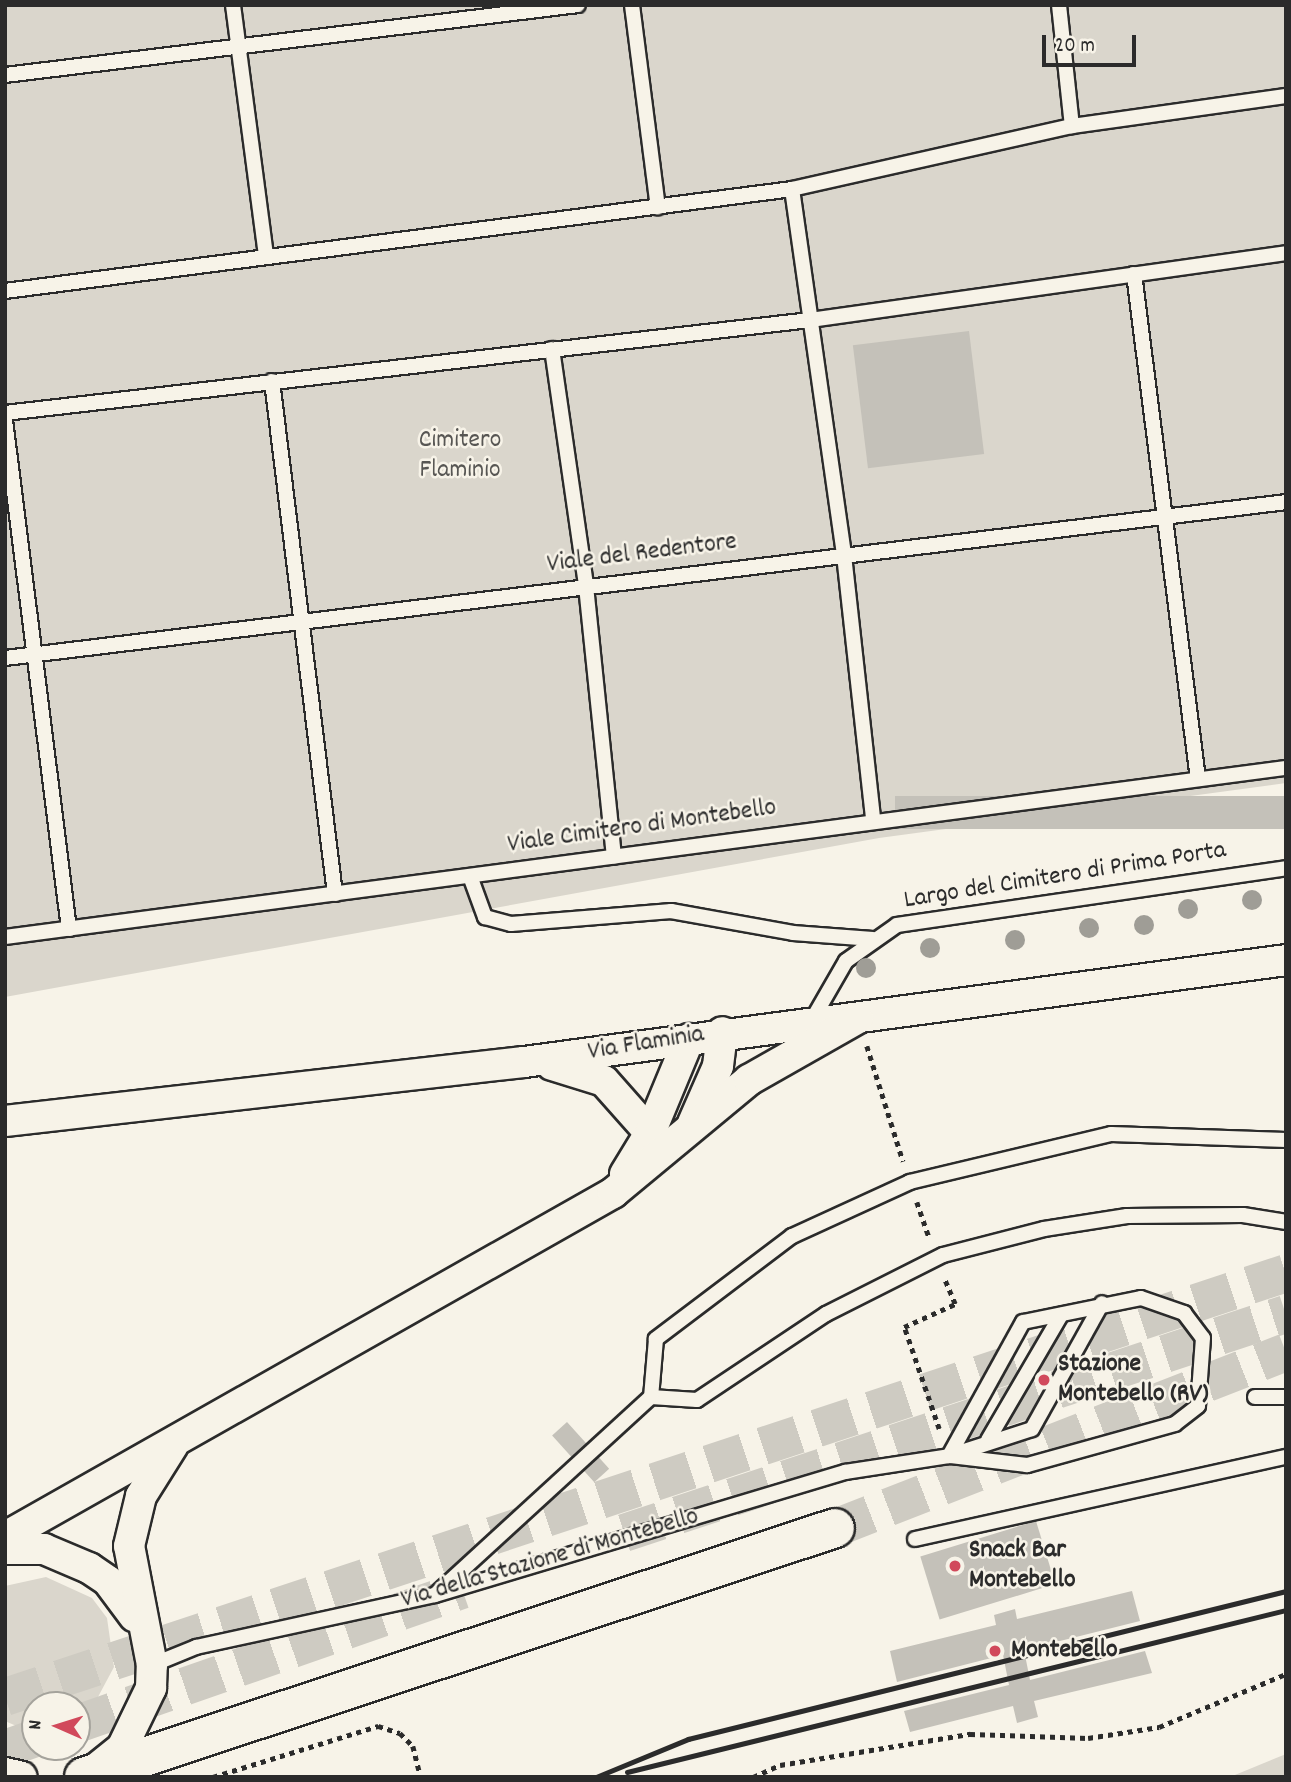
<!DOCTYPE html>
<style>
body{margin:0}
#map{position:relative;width:1291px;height:1782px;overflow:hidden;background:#f7f3e8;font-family:Dekko,sans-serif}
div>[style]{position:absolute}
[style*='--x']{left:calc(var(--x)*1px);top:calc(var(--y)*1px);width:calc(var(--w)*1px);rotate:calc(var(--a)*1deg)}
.green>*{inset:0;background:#dad6cc}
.building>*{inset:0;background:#c4c1b9;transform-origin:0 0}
.highway-tunnel>*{height:38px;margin-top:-19px;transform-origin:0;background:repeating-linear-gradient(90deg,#cecbc2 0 38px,transparent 0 57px)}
.path>*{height:4.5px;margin-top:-2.25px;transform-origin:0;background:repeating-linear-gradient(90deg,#2b2b2b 0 5px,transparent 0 10px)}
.roads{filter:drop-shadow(2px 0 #2b2b2b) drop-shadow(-2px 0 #2b2b2b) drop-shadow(0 2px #2b2b2b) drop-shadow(0 -2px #2b2b2b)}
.lane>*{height:14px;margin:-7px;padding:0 7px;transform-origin:7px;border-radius:7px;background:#f7f3e8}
.street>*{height:30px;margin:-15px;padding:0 15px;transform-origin:15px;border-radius:15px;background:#f7f3e8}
.highway>*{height:38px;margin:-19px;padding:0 19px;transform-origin:19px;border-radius:19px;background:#f7f3e8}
.rail>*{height:5px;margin:-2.5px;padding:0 2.5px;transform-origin:2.5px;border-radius:2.5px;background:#2b2b2b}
.trees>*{width:20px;height:20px;margin:-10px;border-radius:50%;background:#9f9d96}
.dots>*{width:19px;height:19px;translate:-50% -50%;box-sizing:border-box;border:4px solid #f7f3e8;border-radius:50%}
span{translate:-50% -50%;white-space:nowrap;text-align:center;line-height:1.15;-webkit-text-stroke:5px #f7f3e8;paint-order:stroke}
.park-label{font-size:26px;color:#575653}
.street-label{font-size:26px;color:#2b2b2b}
.poi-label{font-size:26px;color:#2b2b2b;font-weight:700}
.left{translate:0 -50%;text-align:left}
.frame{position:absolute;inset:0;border:7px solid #2b2b2b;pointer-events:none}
.north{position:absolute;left:21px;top:1691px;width:70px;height:70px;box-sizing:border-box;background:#f7f3e8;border:2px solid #a5a39c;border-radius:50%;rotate:273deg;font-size:19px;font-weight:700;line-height:28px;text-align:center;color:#2b2b2b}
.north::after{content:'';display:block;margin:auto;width:24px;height:32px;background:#d1495b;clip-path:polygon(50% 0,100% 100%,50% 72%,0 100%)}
.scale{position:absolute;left:1042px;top:35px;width:94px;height:32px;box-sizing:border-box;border:4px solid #2b2b2b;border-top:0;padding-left:9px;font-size:21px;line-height:24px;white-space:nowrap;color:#2b2b2b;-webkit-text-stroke:5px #f7f3e8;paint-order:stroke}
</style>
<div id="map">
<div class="green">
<div style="clip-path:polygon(5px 5px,1286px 5px,1286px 783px,879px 838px,5px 997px)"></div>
<div style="clip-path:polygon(46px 1577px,92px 1598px,107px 1618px,114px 1667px,91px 1710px,77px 1719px,77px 1705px,35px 1705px,35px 1729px,21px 1728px,5px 1721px,5px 1586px)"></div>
<div style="clip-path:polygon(1286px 1754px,1286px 1777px,1230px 1777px)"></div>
</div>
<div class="building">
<div style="left:969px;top:331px;width:124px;height:117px;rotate:83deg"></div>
<div style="left:1286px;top:796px;width:33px;height:391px;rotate:90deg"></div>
<div style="left:567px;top:1422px;width:63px;height:20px;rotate:48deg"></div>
<div style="left:1036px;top:1521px;width:66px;height:121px;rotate:73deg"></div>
<div style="clip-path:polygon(1132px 1591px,1140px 1621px,1024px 1650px,1030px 1680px,1145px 1651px,1152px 1673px,1034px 1701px,1038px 1717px,1017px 1723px,1013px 1706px,910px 1732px,904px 1711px,1009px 1685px,1003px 1655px,897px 1682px,890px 1651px,996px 1625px,994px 1615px,1015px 1609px,1017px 1619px)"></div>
</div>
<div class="highway-tunnel">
<div style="--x:835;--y:1528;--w:484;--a:-21.3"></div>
<div style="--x:624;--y:1533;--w:697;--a:-18.31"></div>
<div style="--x:5;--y:1697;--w:1349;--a:-18.31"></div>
<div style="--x:77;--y:1724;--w:408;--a:-19.2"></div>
<div style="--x:5;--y:1749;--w:32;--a:-20"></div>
</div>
<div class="path">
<div style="--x:867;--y:1046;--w:121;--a:72.6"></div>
<div style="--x:917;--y:1202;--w:37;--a:71"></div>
<div style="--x:939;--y:1429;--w:108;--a:-108.9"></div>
<div style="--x:904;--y:1327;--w:56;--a:-24.3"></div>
<div style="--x:955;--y:1304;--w:28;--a:-113"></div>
<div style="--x:213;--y:1777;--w:173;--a:-17.2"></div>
<div style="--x:378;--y:1726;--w:23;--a:18"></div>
<div style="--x:400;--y:1733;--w:18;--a:45"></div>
<div style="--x:413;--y:1746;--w:32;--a:76"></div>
<div style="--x:753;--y:1777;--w:30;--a:-24"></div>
<div style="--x:780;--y:1765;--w:193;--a:-9.3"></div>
<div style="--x:970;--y:1734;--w:118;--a:1.9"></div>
<div style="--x:1088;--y:1738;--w:72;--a:-8.8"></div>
<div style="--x:1159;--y:1727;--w:138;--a:-22.7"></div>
</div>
<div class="roads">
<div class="lane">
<div style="--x:233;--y:5;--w:254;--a:82.5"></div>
<div style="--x:632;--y:5;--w:204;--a:82.7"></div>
<div style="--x:1059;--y:5;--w:122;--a:83.9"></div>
<div style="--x:5;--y:75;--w:577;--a:-6.96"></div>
<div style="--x:792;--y:189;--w:370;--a:81.9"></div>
<div style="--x:844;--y:555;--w:265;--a:83.7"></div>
<div style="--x:1134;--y:274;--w:509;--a:82.78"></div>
<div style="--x:5;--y:291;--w:794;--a:-7.38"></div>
<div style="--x:792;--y:189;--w:287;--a:-12.7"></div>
<div style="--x:1072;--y:126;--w:216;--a:-8"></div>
<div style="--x:552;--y:349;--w:239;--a:81.8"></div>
<div style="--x:586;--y:586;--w:272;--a:84.1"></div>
<div style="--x:272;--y:381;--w:517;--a:83"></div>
<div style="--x:5;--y:413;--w:810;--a:-6.59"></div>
<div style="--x:810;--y:320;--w:481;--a:-8"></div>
<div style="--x:5;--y:420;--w:513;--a:82.83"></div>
<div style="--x:5;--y:658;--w:1290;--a:-6.94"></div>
<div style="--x:470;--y:876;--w:44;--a:69.9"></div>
<div style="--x:485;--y:917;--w:27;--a:15"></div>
<div style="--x:511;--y:924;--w:161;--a:-4.6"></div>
<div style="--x:671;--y:911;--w:124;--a:10.2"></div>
<div style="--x:793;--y:933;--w:80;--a:4.3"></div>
<div style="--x:5;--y:937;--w:1292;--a:-7.52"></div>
<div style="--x:812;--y:1020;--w:68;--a:-60"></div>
<div style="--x:846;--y:961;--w:62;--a:-35.2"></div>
<div style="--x:897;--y:925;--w:393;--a:-8.3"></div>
<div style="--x:1286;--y:1140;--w:175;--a:-178"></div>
<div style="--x:1111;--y:1134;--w:207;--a:166.6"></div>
<div style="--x:910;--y:1182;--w:130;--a:155.4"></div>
<div style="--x:792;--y:1236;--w:171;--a:142.9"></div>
<div style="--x:656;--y:1339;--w:58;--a:94.9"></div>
<div style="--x:651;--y:1397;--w:46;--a:3.7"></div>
<div style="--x:697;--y:1400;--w:155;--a:-33.7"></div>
<div style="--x:826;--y:1314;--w:131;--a:-26.8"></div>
<div style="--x:943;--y:1255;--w:104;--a:-14.4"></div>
<div style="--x:1044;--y:1229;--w:84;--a:-8.9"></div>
<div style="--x:1127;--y:1216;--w:116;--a:-0.5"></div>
<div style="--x:1243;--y:1215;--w:44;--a:9.2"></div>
<div style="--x:1141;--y:1298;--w:46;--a:19.2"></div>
<div style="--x:1184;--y:1313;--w:31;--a:53"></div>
<div style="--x:1203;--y:1338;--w:68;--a:94.2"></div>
<div style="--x:1198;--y:1406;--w:29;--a:142"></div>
<div style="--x:1175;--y:1424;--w:154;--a:164.5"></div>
<div style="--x:1027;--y:1465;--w:79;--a:-173.4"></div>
<div style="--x:949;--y:1456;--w:153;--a:-61.1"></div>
<div style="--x:1023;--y:1322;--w:120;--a:-11.5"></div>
<div style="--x:1255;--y:1397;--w:31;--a:0"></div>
<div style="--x:988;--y:1440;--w:145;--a:-59.7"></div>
<div style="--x:915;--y:1539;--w:380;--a:-12.5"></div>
<div style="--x:438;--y:1592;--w:289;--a:-42.5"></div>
<div style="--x:152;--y:1665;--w:48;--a:-22.2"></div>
<div style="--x:196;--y:1647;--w:245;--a:-12.3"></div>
<div style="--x:435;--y:1595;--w:428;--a:-16.7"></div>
<div style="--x:845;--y:1472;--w:105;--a:-8.7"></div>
<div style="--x:949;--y:1456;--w:87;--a:-18"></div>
<div style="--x:1032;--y:1429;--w:144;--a:-60.9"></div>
</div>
<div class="street">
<div style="--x:552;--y:1065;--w:54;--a:17.1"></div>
<div style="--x:604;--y:1081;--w:69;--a:48.5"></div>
<div style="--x:5;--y:1121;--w:522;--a:-6.49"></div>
<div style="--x:524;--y:1062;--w:769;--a:-7.62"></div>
<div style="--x:693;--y:1123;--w:62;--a:-66.3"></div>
<div style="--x:718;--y:1066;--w:34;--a:-83"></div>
<div style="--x:625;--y:1174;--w:48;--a:-58.6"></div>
<div style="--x:650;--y:1133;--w:102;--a:-67.5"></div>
<div style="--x:5;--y:1537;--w:699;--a:-29.5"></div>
<div style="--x:613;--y:1193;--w:177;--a:-39.7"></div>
<div style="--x:749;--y:1080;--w:125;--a:-29.6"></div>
<div style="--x:5;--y:1549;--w:39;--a:0"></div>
<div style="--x:44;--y:1549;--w:49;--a:22.9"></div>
<div style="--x:89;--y:1568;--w:23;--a:34"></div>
<div style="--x:108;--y:1581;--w:44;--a:53.4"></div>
<div style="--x:97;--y:1768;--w:32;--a:-39"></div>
<div style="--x:122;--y:1748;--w:67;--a:-64.2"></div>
<div style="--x:151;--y:1688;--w:23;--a:-88"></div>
<div style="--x:152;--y:1665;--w:121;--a:-100.9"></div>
<div style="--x:129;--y:1546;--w:51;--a:-76.5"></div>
<div style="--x:141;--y:1496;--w:60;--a:-57.9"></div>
<div style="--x:5;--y:1773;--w:17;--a:13"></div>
</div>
<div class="highway">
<div style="--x:84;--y:1777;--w:791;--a:-18.34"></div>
</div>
</div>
<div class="rail">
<div style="--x:627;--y:1772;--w:679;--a:-13.81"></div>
<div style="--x:596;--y:1777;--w:100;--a:-22.4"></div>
<div style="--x:688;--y:1739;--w:616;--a:-13.9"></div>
</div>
<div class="trees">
<div style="left:1252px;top:900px"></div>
<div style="left:1188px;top:909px"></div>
<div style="left:1144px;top:925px"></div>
<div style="left:1089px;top:928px"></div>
<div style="left:1015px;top:940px"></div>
<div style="left:930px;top:948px"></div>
<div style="left:866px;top:968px"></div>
</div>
<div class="dots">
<div style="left:1044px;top:1380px;background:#d1495b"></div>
<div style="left:955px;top:1566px;background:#d1495b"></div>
<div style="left:995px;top:1651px;background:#d1495b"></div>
</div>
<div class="park-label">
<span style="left:460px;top:456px">Cimitero<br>Flaminio</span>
</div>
<div class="street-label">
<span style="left:642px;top:554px;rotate:-7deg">Viale del Redentore</span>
<span style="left:642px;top:827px;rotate:-8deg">Viale Cimitero di Montebello</span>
<span style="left:1065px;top:876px;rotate:-9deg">Largo del Cimitero di Prima Porta</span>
<span style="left:646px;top:1044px;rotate:-9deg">Via Flaminia</span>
<span style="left:550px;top:1559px;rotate:-16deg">Via della Stazione di Montebello</span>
</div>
<div class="poi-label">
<span class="left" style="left:1058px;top:1380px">Stazione<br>Montebello (RV)</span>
<span class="left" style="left:969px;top:1566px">Snack Bar<br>Montebello</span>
<span class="left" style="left:1011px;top:1651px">Montebello</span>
</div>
<div class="frame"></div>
<div class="north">N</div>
<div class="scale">20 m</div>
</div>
